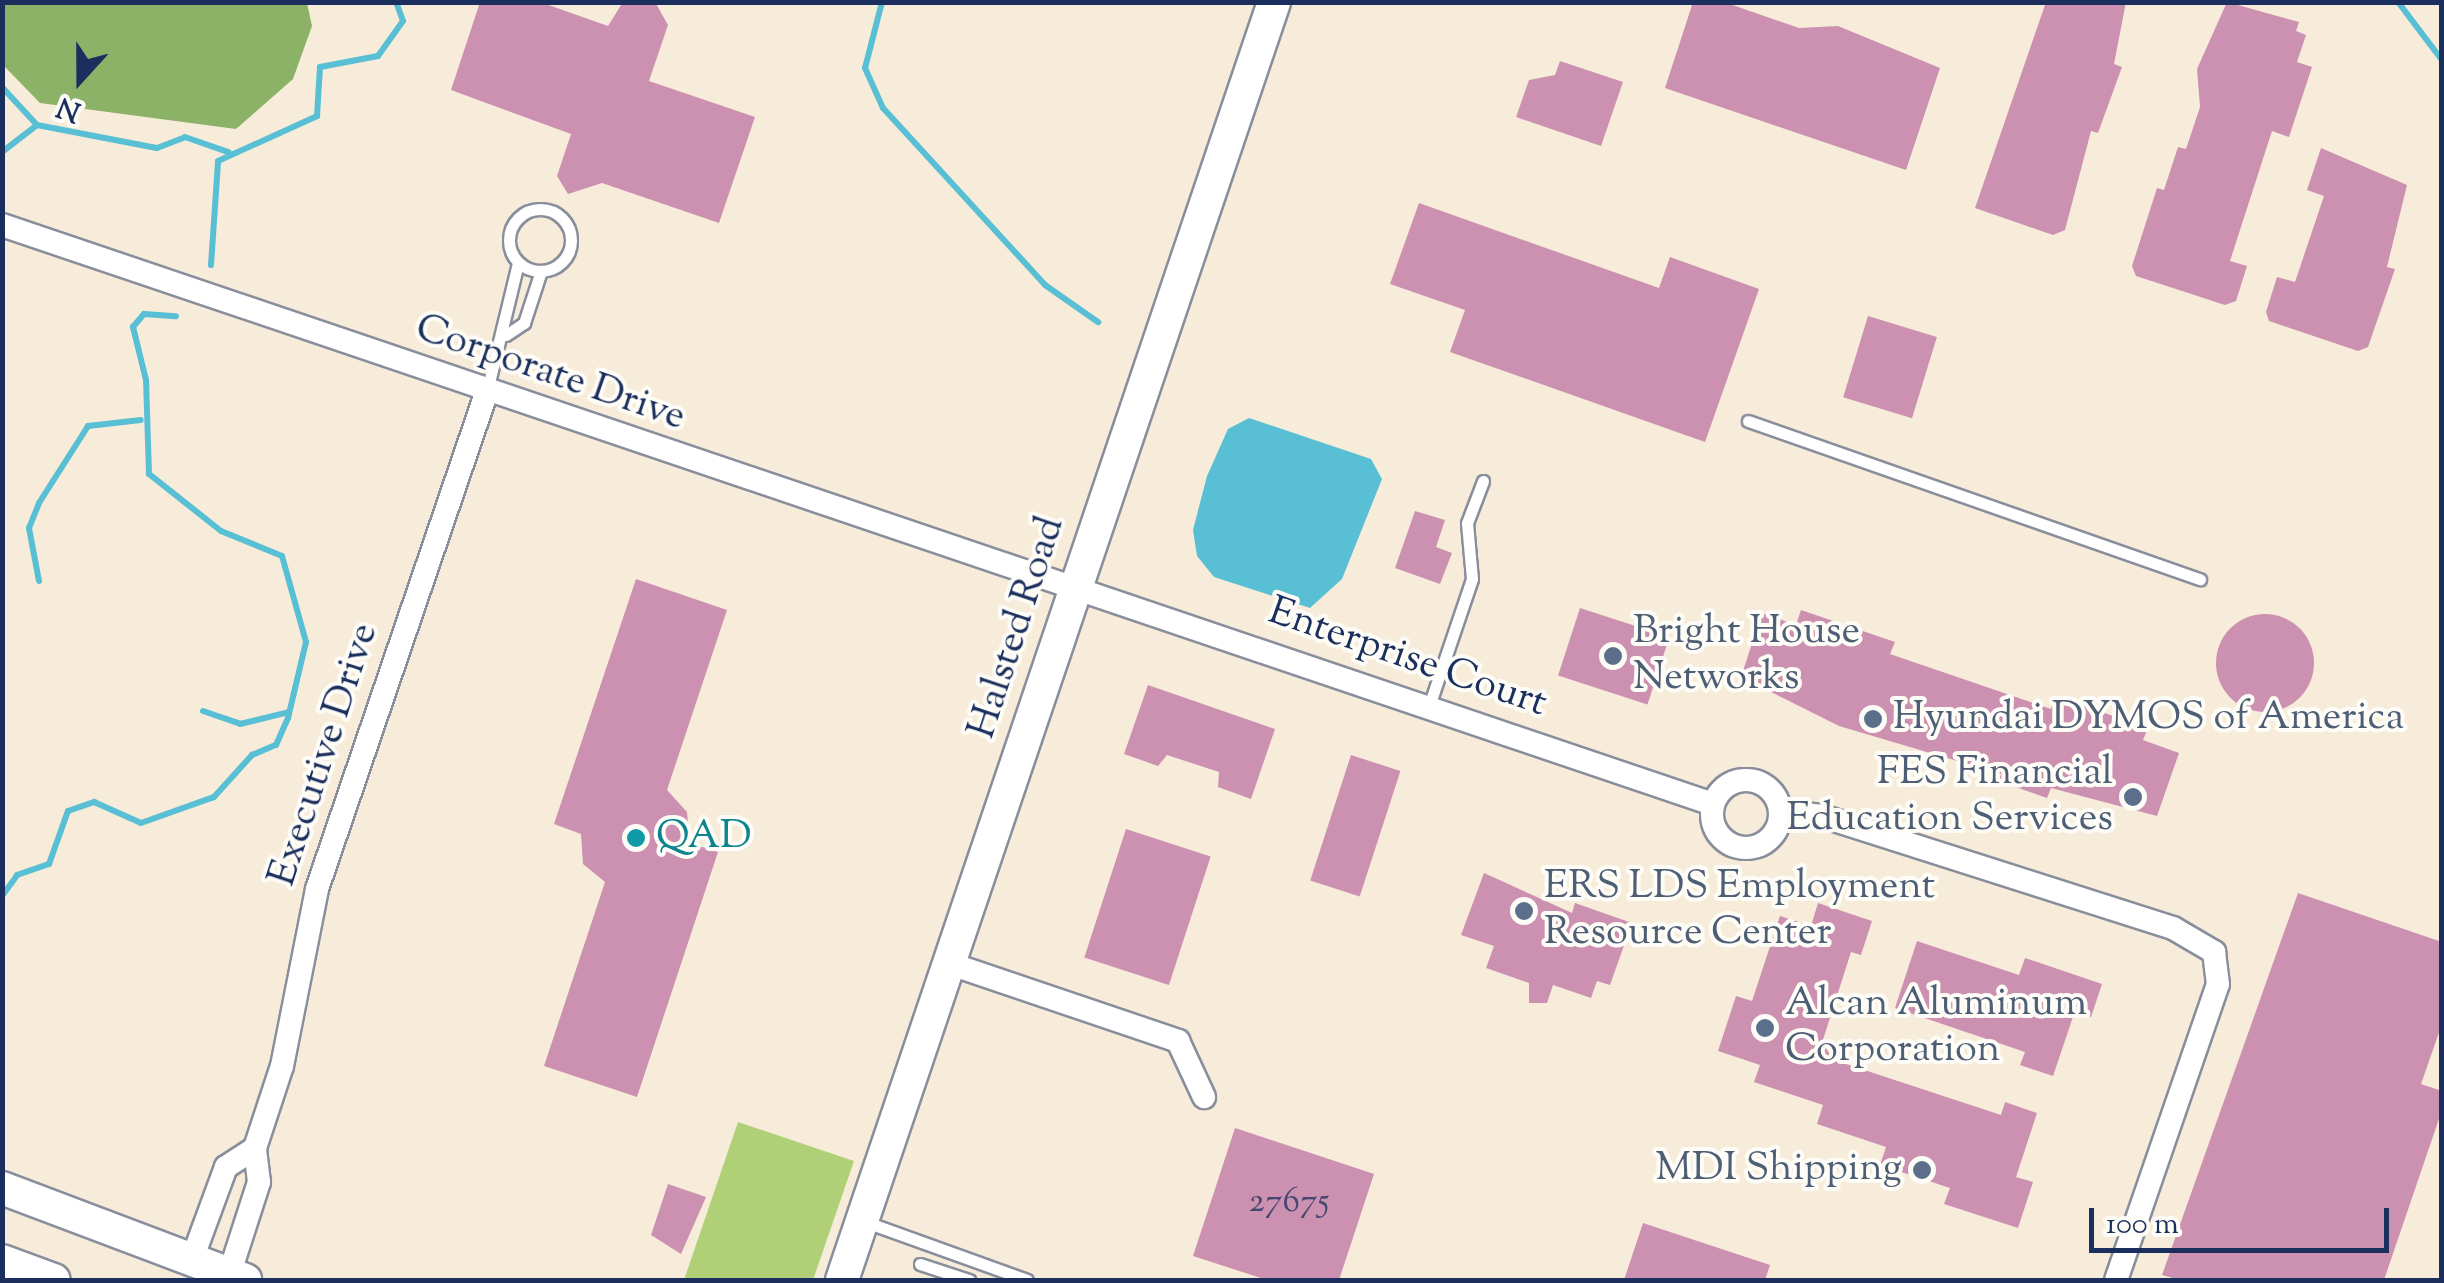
<!DOCTYPE html>
<style>
body{margin:0}
#map{position:relative;width:2444px;height:1283px;overflow:hidden;background:#f7ecd9;font-family:"Sorts Mill Goudy",serif}
div>[style]{position:absolute}
[style*='--x']{left:calc(var(--x)*1px);top:calc(var(--y)*1px);width:calc(var(--w)*1px);rotate:calc(var(--a)*1deg)}
.green>*{inset:0;background:#b0d078}
.forest>*{inset:0;background:#8cb268}
.water>*{inset:0;background:#58bfd5}
.stream>*{height:6px;margin:-3px;padding:0 3px;transform-origin:3px;border-radius:3px;background:#58bfd5}
.building>*{inset:0;background:#cc91b0;transform-origin:0 0}
.round{border-radius:50%}
.roads{filter:drop-shadow(2px 0 #898e9c) drop-shadow(-2px 0 #898e9c) drop-shadow(0 2px #898e9c) drop-shadow(0 -2px #898e9c)}
.lane>*{height:11px;margin:-5.5px;padding:0 5.5px;transform-origin:5.5px;border-radius:5.5px;background:#fff}
.lane>.ring{margin:-5.5px;padding:0;box-sizing:content-box;background:none;border:11px solid #fff;border-radius:50%}
.street>*{height:22px;margin:-11px;padding:0 11px;transform-origin:11px;border-radius:11px;background:#fff}
.street>.ring{margin:-11px;padding:0;box-sizing:content-box;background:none;border:22px solid #fff;border-radius:50%}
.secondary>*{height:32px;margin:-16px;padding:0 16px;transform-origin:16px;border-radius:16px;background:#fff}
.dots>*{width:28px;height:28px;translate:-50% -50%;box-sizing:border-box;border:5px solid #fdfcf7;border-radius:50%}
span{translate:-50% -50%;white-space:nowrap;text-align:center;line-height:1.15;-webkit-text-stroke:8px #fdfcf7;paint-order:stroke}
.number-label{font-size:35px;color:#474872}
.number-label span{-webkit-text-stroke-width:0}
.street-label{font-size:40px;color:#1b2f5e}
.service-label{font-size:40px;color:#4e5e75}
.left{translate:0 -50%;text-align:left}
.right{translate:-100% -50%;text-align:right}
.culture-label{font-size:40px;color:#0d838f}
.frame{position:absolute;inset:0;border:5px solid #1b2f5e;pointer-events:none}
.north{position:absolute;left:30px;top:30px;width:100px;height:100px;-webkit-text-stroke:8px #fdfcf7;paint-order:stroke;rotate:201deg;font-size:28px;font-weight:700;line-height:40px;text-align:center;color:#1b2f5e}
.north::after{content:'';display:block;margin:auto;width:35px;height:45px;background:#1b2f5e;clip-path:polygon(50% 0,100% 100%,50% 72%,0 100%)}
.scale{position:absolute;left:2089px;top:1208px;width:300px;height:45px;box-sizing:border-box;border:5px solid #1b2f5e;border-top:0;padding-left:12px;font-size:30px;line-height:35px;white-space:nowrap;color:#1b2f5e;-webkit-text-stroke:8px #fdfcf7;paint-order:stroke}
</style>
<div id="map">
<div class="green">
<div style="clip-path:polygon(738px 1122px,854px 1161px,813px 1280px,684px 1280px)"></div>
</div>
<div class="forest">
<div style="clip-path:polygon(2px 3px,307px 3px,312px 26px,293px 79px,236px 129px,40px 103px,3px 65px)"></div>
</div>
<div class="water">
<div style="clip-path:polygon(1249px 418px,1371px 459px,1382px 479px,1342px 579px,1310px 608px,1214px 577px,1197px 556px,1193px 530px,1207px 476px,1228px 429px)"></div>
</div>
<div class="stream">
<div style="--x:882;--y:2;--w:68;--a:104.4"></div>
<div style="--x:865;--y:68;--w:44;--a:65.8"></div>
<div style="--x:883;--y:108;--w:240;--a:47.5"></div>
<div style="--x:1045;--y:285;--w:65;--a:34.9"></div>
<div style="--x:2398;--y:2;--w:73;--a:52.8"></div>
<div style="--x:2;--y:87;--w:52;--a:47.4"></div>
<div style="--x:2;--y:152;--w:44;--a:-37.6"></div>
<div style="--x:37;--y:125;--w:122;--a:10.9"></div>
<div style="--x:157;--y:148;--w:30;--a:-21"></div>
<div style="--x:185;--y:137;--w:46;--a:19.2"></div>
<div style="--x:211;--y:265;--w:104;--a:-86.1"></div>
<div style="--x:218;--y:161;--w:109;--a:-24.4"></div>
<div style="--x:317;--y:116;--w:49;--a:-86.5"></div>
<div style="--x:320;--y:67;--w:59;--a:-10.7"></div>
<div style="--x:378;--y:56;--w:43;--a:-54.5"></div>
<div style="--x:403;--y:21;--w:20;--a:-110"></div>
<div style="--x:39;--y:581;--w:54;--a:-100.7"></div>
<div style="--x:29;--y:528;--w:27;--a:-68"></div>
<div style="--x:39;--y:503;--w:91;--a:-57.5"></div>
<div style="--x:88;--y:426;--w:53;--a:-6.5"></div>
<div style="--x:203;--y:711;--w:39;--a:19"></div>
<div style="--x:240;--y:724;--w:50;--a:-13.8"></div>
<div style="--x:2;--y:896;--w:26;--a:-54"></div>
<div style="--x:17;--y:875;--w:34;--a:-19"></div>
<div style="--x:49;--y:864;--w:56;--a:-70.3"></div>
<div style="--x:68;--y:811;--w:28;--a:-19"></div>
<div style="--x:94;--y:802;--w:51;--a:24.1"></div>
<div style="--x:141;--y:823;--w:77;--a:-19.6"></div>
<div style="--x:214;--y:797;--w:57;--a:-47.9"></div>
<div style="--x:252;--y:755;--w:26;--a:-23"></div>
<div style="--x:276;--y:745;--w:30;--a:-66"></div>
<div style="--x:288;--y:718;--w:78;--a:-76.7"></div>
<div style="--x:306;--y:642;--w:89;--a:-105.6"></div>
<div style="--x:282;--y:556;--w:66;--a:-157.7"></div>
<div style="--x:221;--y:531;--w:92;--a:-141.6"></div>
<div style="--x:149;--y:474;--w:94;--a:-91.8"></div>
<div style="--x:146;--y:380;--w:55;--a:-103.8"></div>
<div style="--x:133;--y:327;--w:17;--a:-50"></div>
<div style="--x:144;--y:314;--w:32;--a:4"></div>
</div>
<div class="building">
<div style="clip-path:polygon(480px 2px,540px 2px,608px 26px,623px 2px,655px 2px,668px 25px,649px 81px,755px 117px,719px 223px,602px 183px,568px 194px,557px 176px,571px 134px,451px 90px)"></div>
<div style="clip-path:polygon(1693px 2px,1724px 2px,1799px 28px,1838px 26px,1940px 68px,1906px 170px,1665px 88px)"></div>
<div style="clip-path:polygon(2046px 2px,2126px 2px,2114px 64px,2122px 67px,2098px 133px,2091px 131px,2065px 230px,2053px 235px,1975px 208px)"></div>
<div style="clip-path:polygon(2227px 2px,2299px 22px,2296px 31px,2306px 35px,2297px 62px,2312px 67px,2289px 137px,2272px 131px,2230px 261px,2247px 266px,2236px 301px,2225px 305px,2136px 276px,2132px 266px,2157px 188px,2164px 190px,2178px 147px,2186px 149px,2200px 107px,2197px 69px)"></div>
<div style="clip-path:polygon(1560px 61px,1623px 82px,1601px 146px,1516px 117px,1529px 80px,1555px 75px)"></div>
<div style="clip-path:polygon(2321px 148px,2407px 185px,2387px 267px,2395px 269px,2368px 347px,2358px 351px,2269px 321px,2266px 312px,2277px 277px,2295px 282px,2324px 196px,2307px 190px)"></div>
<div style="clip-path:polygon(1419px 203px,1659px 288px,1670px 257px,1759px 289px,1705px 442px,1450px 352px,1465px 310px,1390px 284px)"></div>
<div style="left:1868px;top:316px;width:72px;height:85px;rotate:17deg"></div>
<div style="clip-path:polygon(1415px 511px,1445px 520px,1436px 547px,1452px 553px,1440px 584px,1395px 568px)"></div>
<div style="clip-path:polygon(636px 579px,727px 610px,667px 790px,687px 812px,690px 843px,718px 852px,637px 1097px,544px 1066px,605px 882px,583px 864px,581px 834px,554px 824px)"></div>
<div style="left:1580px;top:608px;width:94px;height:71px;rotate:18deg"></div>
<div style="clip-path:polygon(1801px 610px,1895px 642px,1890px 654px,2051px 709px,2055px 696px,2148px 728px,2143px 740px,2179px 753px,2157px 816px,2051px 788px,2047px 798px,1999px 781px,2001px 774px,1839px 726px,1741px 677px,1762px 613px,1796px 625px)"></div>
<div class="round" style="left:2216px;top:614px;width:98px;height:98px"></div>
<div style="clip-path:polygon(1148px 685px,1275px 729px,1251px 799px,1218px 787px,1219px 772px,1167px 755px,1158px 766px,1124px 754px)"></div>
<div style="left:1351px;top:755px;width:52px;height:132px;rotate:18deg"></div>
<div style="left:1126px;top:829px;width:89px;height:135px;rotate:18deg"></div>
<div style="clip-path:polygon(1484px 873px,1572px 913px,1575px 903px,1632px 923px,1610px 985px,1597px 981px,1591px 998px,1553px 985px,1547px 1003px,1529px 1003px,1529px 983px,1486px 968px,1494px 946px,1461px 935px)"></div>
<div style="clip-path:polygon(2298px 893px,2442px 942px,2442px 1024px,2421px 1084px,2442px 1091px,2442px 1110px,2384px 1280px,2180px 1280px,2162px 1275px)"></div>
<div style="clip-path:polygon(1818px 903px,1872px 921px,1861px 955px,1851px 952px,1822px 1043px,1834px 1060px,2001px 1115px,2005px 1102px,2037px 1113px,2016px 1177px,2033px 1182px,2018px 1228px,1944px 1204px,1950px 1188px,1880px 1165px,1886px 1147px,1817px 1124px,1823px 1105px,1754px 1082px,1760px 1065px,1718px 1051px,1736px 996px,1752px 1001px,1780px 916px,1811px 926px)"></div>
<div style="clip-path:polygon(1917px 941px,2019px 975px,2025px 958px,2102px 984px,2091px 1017px,2075px 1011px,2053px 1076px,2020px 1065px,2025px 1052px,1895px 1008px)"></div>
<div style="clip-path:polygon(1235px 1128px,1374px 1174px,1339px 1280px,1267px 1280px,1193px 1256px)"></div>
<div style="clip-path:polygon(668px 1184px,706px 1197px,681px 1254px,651px 1235px)"></div>
<div style="clip-path:polygon(1643px 1223px,1770px 1265px,1765px 1280px,1624px 1280px)"></div>
</div>
<div class="roads">
<div class="lane">
<div class="ring" style="left:509px;top:209px;width:51px;height:51px"></div>
<div style="--x:506;--y:335;--w:22;--a:-34"></div>
<div style="--x:524;--y:323;--w:55;--a:-71.9"></div>
<div style="--x:487;--y:391;--w:132;--a:-76.4"></div>
<div style="--x:1748;--y:421;--w:479;--a:19.3"></div>
<div style="--x:1429;--y:706;--w:134;--a:-71.3"></div>
<div style="--x:1472;--y:579;--w:56;--a:-95.1"></div>
<div style="--x:1467;--y:523;--w:45;--a:-69.1"></div>
<div style="--x:866;--y:1222;--w:171;--a:19.8"></div>
<div style="--x:920;--y:1264;--w:52;--a:18.1"></div>
</div>
<div class="street">
<div style="--x:2;--y:225;--w:1806;--a:18.7"></div>
<div class="ring" style="left:1712px;top:780px;width:46px;height:46px"></div>
<div style="--x:1780;--y:811;--w:42;--a:6.8"></div>
<div style="--x:1822;--y:816;--w:368;--a:17.7"></div>
<div style="--x:2173;--y:928;--w:48;--a:30.3"></div>
<div style="--x:2214;--y:952;--w:32;--a:83"></div>
<div style="--x:2218;--y:984;--w:313;--a:109"></div>
<div style="--x:951;--y:964;--w:240;--a:18.7"></div>
<div style="--x:1178;--y:1041;--w:62;--a:65.1"></div>
<div style="--x:191;--y:1262;--w:101;--a:-69.8"></div>
<div style="--x:226;--y:1167;--w:35;--a:-33"></div>
<div style="--x:229;--y:1275;--w:98;--a:-72.1"></div>
<div style="--x:259;--y:1182;--w:34;--a:-97"></div>
<div style="--x:255;--y:1148;--w:86;--a:-71.8"></div>
<div style="--x:282;--y:1066;--w:180;--a:-78.8"></div>
<div style="--x:317;--y:889;--w:526;--a:-71.15"></div>
</div>
<div class="secondary">
<div style="--x:2;--y:1188;--w:260;--a:20.7"></div>
<div style="--x:2;--y:1261;--w:55;--a:20.1"></div>
<div style="--x:842;--y:1280;--w:1349;--a:-71.32"></div>
</div>
</div>
<div class="dots">
<div style="left:1613px;top:656px;background:#5c6f8a"></div>
<div style="left:1873px;top:719px;background:#5c6f8a"></div>
<div style="left:2133px;top:797px;background:#5c6f8a"></div>
<div style="left:636px;top:838px;background:#0f9aa8"></div>
<div style="left:1524px;top:911px;background:#5c6f8a"></div>
<div style="left:1765px;top:1028px;background:#5c6f8a"></div>
<div style="left:1922px;top:1170px;background:#5c6f8a"></div>
</div>
<div class="number-label">
<span style="left:1289px;top:1203px">27675</span>
</div>
<div class="street-label">
<span style="left:550px;top:374px;rotate:19deg">Corporate Drive</span>
<span style="left:1018px;top:628px;rotate:-72deg">Halsted Road</span>
<span style="left:1407px;top:659px;rotate:19deg">Enterprise Court</span>
<span style="left:325px;top:755px;rotate:-72deg">Executive Drive</span>
</div>
<div class="service-label">
<span class="left" style="left:1633px;top:656px">Bright House<br>Networks</span>
<span class="left" style="left:1893px;top:719px">Hyundai DYMOS of America</span>
<span class="right" style="left:2113px;top:797px">FES Financial<br>Education Services</span>
<span class="left" style="left:1544px;top:911px">ERS LDS Employment<br>Resource Center</span>
<span class="left" style="left:1785px;top:1028px">Alcan Aluminum<br>Corporation</span>
<span class="right" style="left:1902px;top:1170px">MDI Shipping</span>
</div>
<div class="culture-label">
<span class="left" style="left:656px;top:838px">QAD</span>
</div>
<div class="frame"></div>
<div class="north">N</div>
<div class="scale">100 m</div>
</div>
